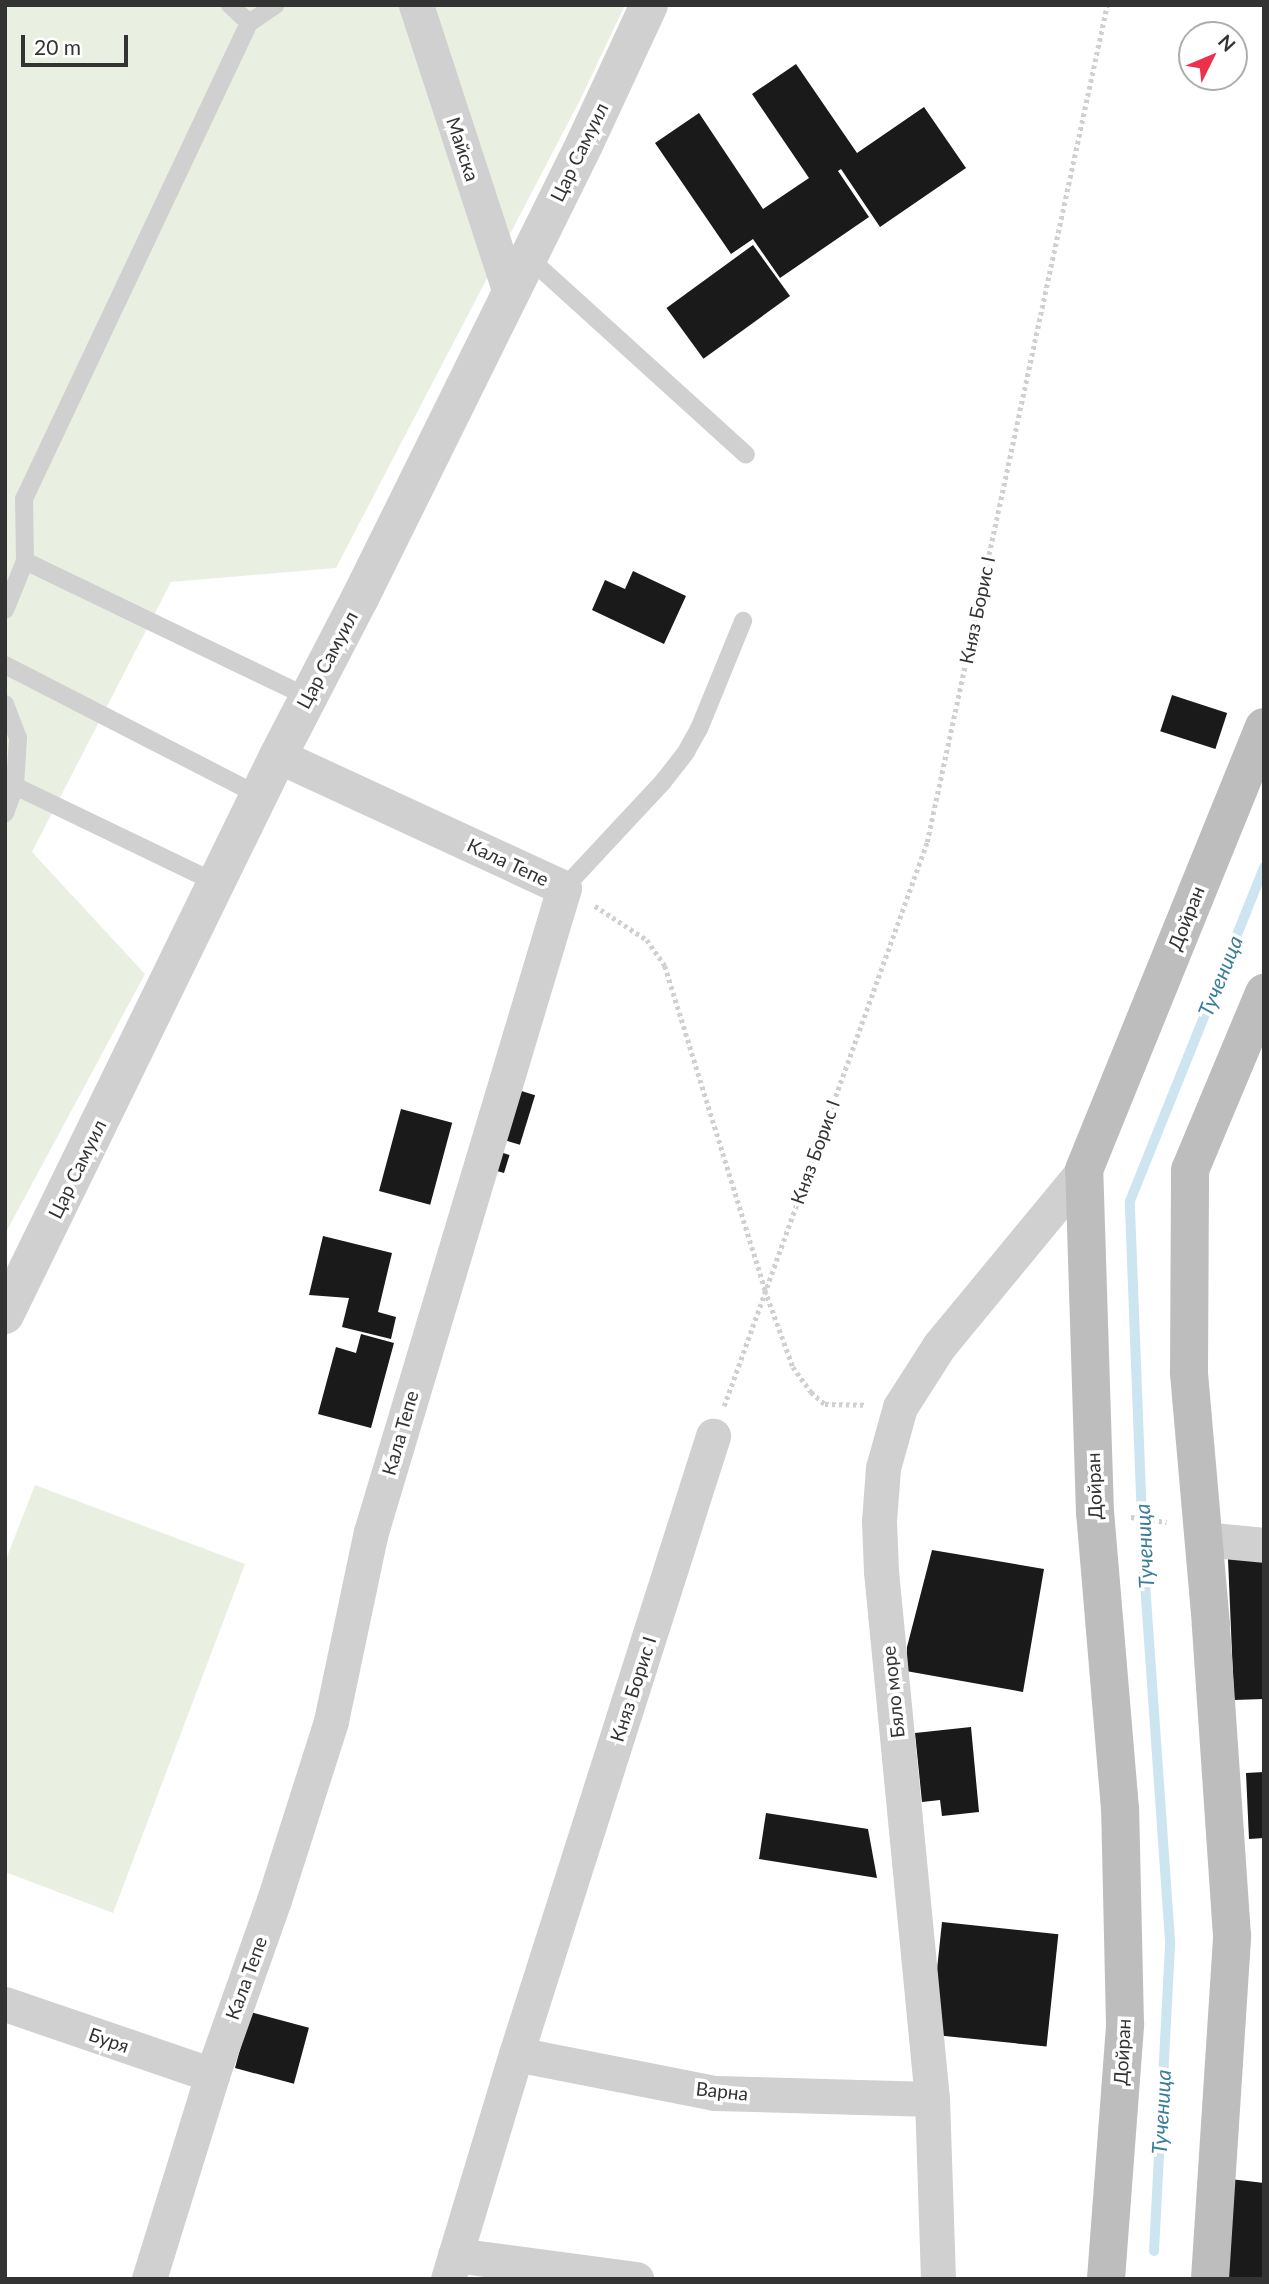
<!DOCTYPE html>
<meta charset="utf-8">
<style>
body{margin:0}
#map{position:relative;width:1269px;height:2284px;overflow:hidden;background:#fff;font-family:Lato,sans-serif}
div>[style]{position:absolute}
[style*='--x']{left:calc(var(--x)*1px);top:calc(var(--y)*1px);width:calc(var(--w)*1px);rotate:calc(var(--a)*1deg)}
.green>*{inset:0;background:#eaf0e1}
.stream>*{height:10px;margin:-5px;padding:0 5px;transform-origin:5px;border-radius:5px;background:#cde5f0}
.building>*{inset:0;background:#1a1a1a;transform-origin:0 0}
.path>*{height:4.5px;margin-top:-2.25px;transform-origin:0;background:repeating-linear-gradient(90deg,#d0d0d0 0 3.5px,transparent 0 7px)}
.service>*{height:18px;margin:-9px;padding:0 9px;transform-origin:9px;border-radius:9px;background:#d0d0d0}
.minor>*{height:35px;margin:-17.5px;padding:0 17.5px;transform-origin:17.5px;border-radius:17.5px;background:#d0d0d0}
.tertiary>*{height:38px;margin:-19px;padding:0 19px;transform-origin:19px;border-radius:19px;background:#d0d0d0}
.secondary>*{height:38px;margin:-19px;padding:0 19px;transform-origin:19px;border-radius:19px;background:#bdbdbd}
span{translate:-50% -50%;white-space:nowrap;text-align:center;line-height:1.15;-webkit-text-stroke:7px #fff;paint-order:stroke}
.street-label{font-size:19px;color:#333}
.water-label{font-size:21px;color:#3b7d9b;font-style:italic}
.frame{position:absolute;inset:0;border:7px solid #333;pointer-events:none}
.north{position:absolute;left:1178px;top:21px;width:70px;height:70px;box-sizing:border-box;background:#fff;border:2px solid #adadad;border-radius:50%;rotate:47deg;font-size:19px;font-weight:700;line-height:28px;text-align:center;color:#333}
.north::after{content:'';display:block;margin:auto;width:24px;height:32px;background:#ef304d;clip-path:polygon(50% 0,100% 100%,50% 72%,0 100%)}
.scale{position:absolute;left:21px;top:35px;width:107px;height:32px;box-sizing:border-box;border:4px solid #333;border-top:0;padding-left:9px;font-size:21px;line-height:24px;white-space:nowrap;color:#333;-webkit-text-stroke:5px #fff;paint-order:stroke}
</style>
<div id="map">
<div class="green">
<div style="clip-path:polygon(5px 5px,625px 5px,580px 100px,336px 568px,171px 582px,32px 852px,145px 974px,5px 1234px)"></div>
<div style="clip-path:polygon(35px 1485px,245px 1564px,113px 1913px,5px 1872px,5px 1562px)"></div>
</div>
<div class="stream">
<div style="--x:1154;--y:2251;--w:310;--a:-87"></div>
<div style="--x:1170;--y:1941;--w:369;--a:-94"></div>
<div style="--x:1144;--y:1573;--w:372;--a:-92.2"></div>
<div style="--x:1130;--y:1201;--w:360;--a:-68.1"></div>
</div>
<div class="building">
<div style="clip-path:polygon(796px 64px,857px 153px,924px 107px,966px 168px,880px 227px,841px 169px,838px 171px,869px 217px,780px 278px,753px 239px,731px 254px,655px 143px,699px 113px,763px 209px,809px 178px,752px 94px)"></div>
<div style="left:753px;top:245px;width:63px;height:107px;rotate:54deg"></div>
<div style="clip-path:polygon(633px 571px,686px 596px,664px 644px,592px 610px,605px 580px,625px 589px)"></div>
<div style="left:1172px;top:695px;width:58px;height:38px;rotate:18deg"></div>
<div style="left:515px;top:1089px;width:21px;height:52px;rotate:17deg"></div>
<div style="left:401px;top:1109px;width:53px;height:85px;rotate:15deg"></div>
<div style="left:500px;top:1152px;width:10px;height:19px;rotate:17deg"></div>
<div style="clip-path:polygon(323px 1236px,392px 1253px,378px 1312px,396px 1317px,391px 1339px,342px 1327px,349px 1298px,309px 1295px)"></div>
<div style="clip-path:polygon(361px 1334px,394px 1343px,371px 1428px,318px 1414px,336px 1347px,356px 1353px)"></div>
<div style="clip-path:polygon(932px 1550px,1044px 1569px,1023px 1692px,906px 1671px,907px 1647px)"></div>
<div style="clip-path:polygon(1264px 1558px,1264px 1699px,1234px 1700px,1228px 1559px)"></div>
<div style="clip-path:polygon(971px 1727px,979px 1812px,942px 1816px,940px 1800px,922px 1802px,915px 1733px)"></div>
<div style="clip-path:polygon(1264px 1772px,1264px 1838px,1249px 1839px,1246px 1773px)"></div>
<div style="clip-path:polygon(766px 1813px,868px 1829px,877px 1878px,759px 1859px)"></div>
<div style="left:942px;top:1922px;width:117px;height:113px;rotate:6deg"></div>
<div style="left:250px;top:2012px;width:61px;height:58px;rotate:15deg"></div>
<div style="clip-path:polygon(1230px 2179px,1264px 2183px,1264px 2279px,1217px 2279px)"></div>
</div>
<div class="path">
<div style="--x:595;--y:906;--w:62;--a:33.2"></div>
<div style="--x:647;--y:940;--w:32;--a:55"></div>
<div style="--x:665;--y:966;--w:339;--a:72.8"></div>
<div style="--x:765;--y:1290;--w:82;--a:70"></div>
<div style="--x:793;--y:1367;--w:31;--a:54"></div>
<div style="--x:811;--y:1392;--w:18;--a:41"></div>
<div style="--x:825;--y:1404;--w:39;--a:1"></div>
<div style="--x:724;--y:1406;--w:599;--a:-70.2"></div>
<div style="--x:927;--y:842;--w:856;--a:-77.86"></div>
<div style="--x:1131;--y:1517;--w:36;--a:8"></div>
</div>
<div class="service">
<div style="--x:230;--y:5;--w:26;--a:43"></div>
<div style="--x:249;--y:23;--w:32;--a:-34"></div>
<div style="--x:528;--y:257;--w:294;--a:42.2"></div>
<div style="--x:25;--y:561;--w:313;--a:25.7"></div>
<div style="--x:5;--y:610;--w:53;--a:-67.8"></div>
<div style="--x:25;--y:561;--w:62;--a:-90.9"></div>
<div style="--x:24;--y:499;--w:526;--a:-64.7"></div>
<div style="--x:5;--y:665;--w:287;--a:27.2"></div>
<div style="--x:5;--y:704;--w:36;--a:69"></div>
<div style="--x:18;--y:738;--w:48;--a:93.6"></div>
<div style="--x:15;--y:786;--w:29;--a:110"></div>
<div style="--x:15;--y:786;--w:224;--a:25.7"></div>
<div style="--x:564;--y:888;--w:144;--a:-47"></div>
<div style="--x:662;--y:783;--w:39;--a:-52"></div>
<div style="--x:686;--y:752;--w:26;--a:-61"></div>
<div style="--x:699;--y:729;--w:117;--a:-67.8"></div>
</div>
<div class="minor">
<div style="--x:416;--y:5;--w:303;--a:71.9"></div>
<div style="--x:1203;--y:1539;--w:61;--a:5.6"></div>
<div style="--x:5;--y:2004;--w:219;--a:18.9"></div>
<div style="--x:516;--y:2054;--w:203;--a:11.1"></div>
<div style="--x:715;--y:2093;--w:217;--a:1.6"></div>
<div style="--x:455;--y:2255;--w:183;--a:7.6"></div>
<div style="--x:149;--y:2279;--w:214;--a:-72.8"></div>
<div style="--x:212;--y:2075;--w:186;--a:-70.5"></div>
<div style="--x:274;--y:1900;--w:188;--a:-72.3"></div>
<div style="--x:331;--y:1721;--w:193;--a:-78.1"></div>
<div style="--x:371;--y:1532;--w:672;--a:-73.32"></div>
<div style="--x:564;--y:888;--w:315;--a:-155.2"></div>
<div style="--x:448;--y:2279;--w:235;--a:-73.2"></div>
<div style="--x:516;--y:2054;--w:649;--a:-72.32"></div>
<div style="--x:938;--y:2279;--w:180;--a:-91.9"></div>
<div style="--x:932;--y:2099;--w:530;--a:-95.52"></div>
<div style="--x:881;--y:1571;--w:50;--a:-92.3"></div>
<div style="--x:879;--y:1521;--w:53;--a:-85.7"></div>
<div style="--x:883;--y:1468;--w:63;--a:-74.4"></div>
<div style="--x:900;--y:1407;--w:72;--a:-57.4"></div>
<div style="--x:939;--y:1346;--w:228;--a:-50.5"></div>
</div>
<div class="tertiary">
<div style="--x:5;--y:1315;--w:622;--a:-63.97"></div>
<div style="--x:278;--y:756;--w:178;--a:-62.6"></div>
<div style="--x:360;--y:598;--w:505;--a:-63.69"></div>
<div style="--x:584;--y:145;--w:154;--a:-65.1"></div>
</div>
<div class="secondary">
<div style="--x:1106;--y:2279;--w:256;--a:-85.7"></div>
<div style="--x:1125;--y:2024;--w:215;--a:-91.3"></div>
<div style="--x:1120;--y:1809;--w:297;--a:-94.8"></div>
<div style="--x:1095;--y:1513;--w:343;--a:-91.8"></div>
<div style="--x:1084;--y:1170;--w:478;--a:-67.9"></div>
<div style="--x:1210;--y:2279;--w:344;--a:-86.3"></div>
<div style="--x:1232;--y:1936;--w:312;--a:-93.9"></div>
<div style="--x:1211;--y:1625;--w:254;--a:-95"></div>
<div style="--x:1189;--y:1372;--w:202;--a:-89.7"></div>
<div style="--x:1190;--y:1170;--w:192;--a:-67.3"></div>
</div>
<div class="street-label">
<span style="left:463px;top:149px;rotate:72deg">Майска</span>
<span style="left:579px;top:152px;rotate:-64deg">Цар Самуил</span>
<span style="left:977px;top:610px;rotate:-78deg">Княз Борис I</span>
<span style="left:327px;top:660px;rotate:-62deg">Цар Самуил</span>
<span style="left:508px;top:862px;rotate:25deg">Кала Тепе</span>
<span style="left:1186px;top:918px;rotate:-68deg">Дойран</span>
<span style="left:815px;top:1152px;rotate:-70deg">Княз Борис I</span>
<span style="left:77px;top:1169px;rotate:-64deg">Цар Самуил</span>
<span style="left:400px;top:1433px;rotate:-74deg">Кала Тепе</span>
<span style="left:1094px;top:1486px;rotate:-92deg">Дойран</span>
<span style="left:633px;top:1689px;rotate:-72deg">Княз Борис I</span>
<span style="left:893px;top:1692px;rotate:-96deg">Бяло море</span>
<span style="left:246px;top:1978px;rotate:-70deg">Кала Тепе</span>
<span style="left:109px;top:2040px;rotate:19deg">Буря</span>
<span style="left:1122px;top:2052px;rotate:-87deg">Дойран</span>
<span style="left:722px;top:2091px;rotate:6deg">Варна</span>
</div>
<div class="water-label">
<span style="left:1220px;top:976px;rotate:-68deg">Тученица</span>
<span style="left:1144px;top:1546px;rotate:-93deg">Тученица</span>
<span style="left:1161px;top:2112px;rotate:-87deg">Тученица</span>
</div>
<div class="frame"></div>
<div class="north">N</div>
<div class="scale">20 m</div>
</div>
